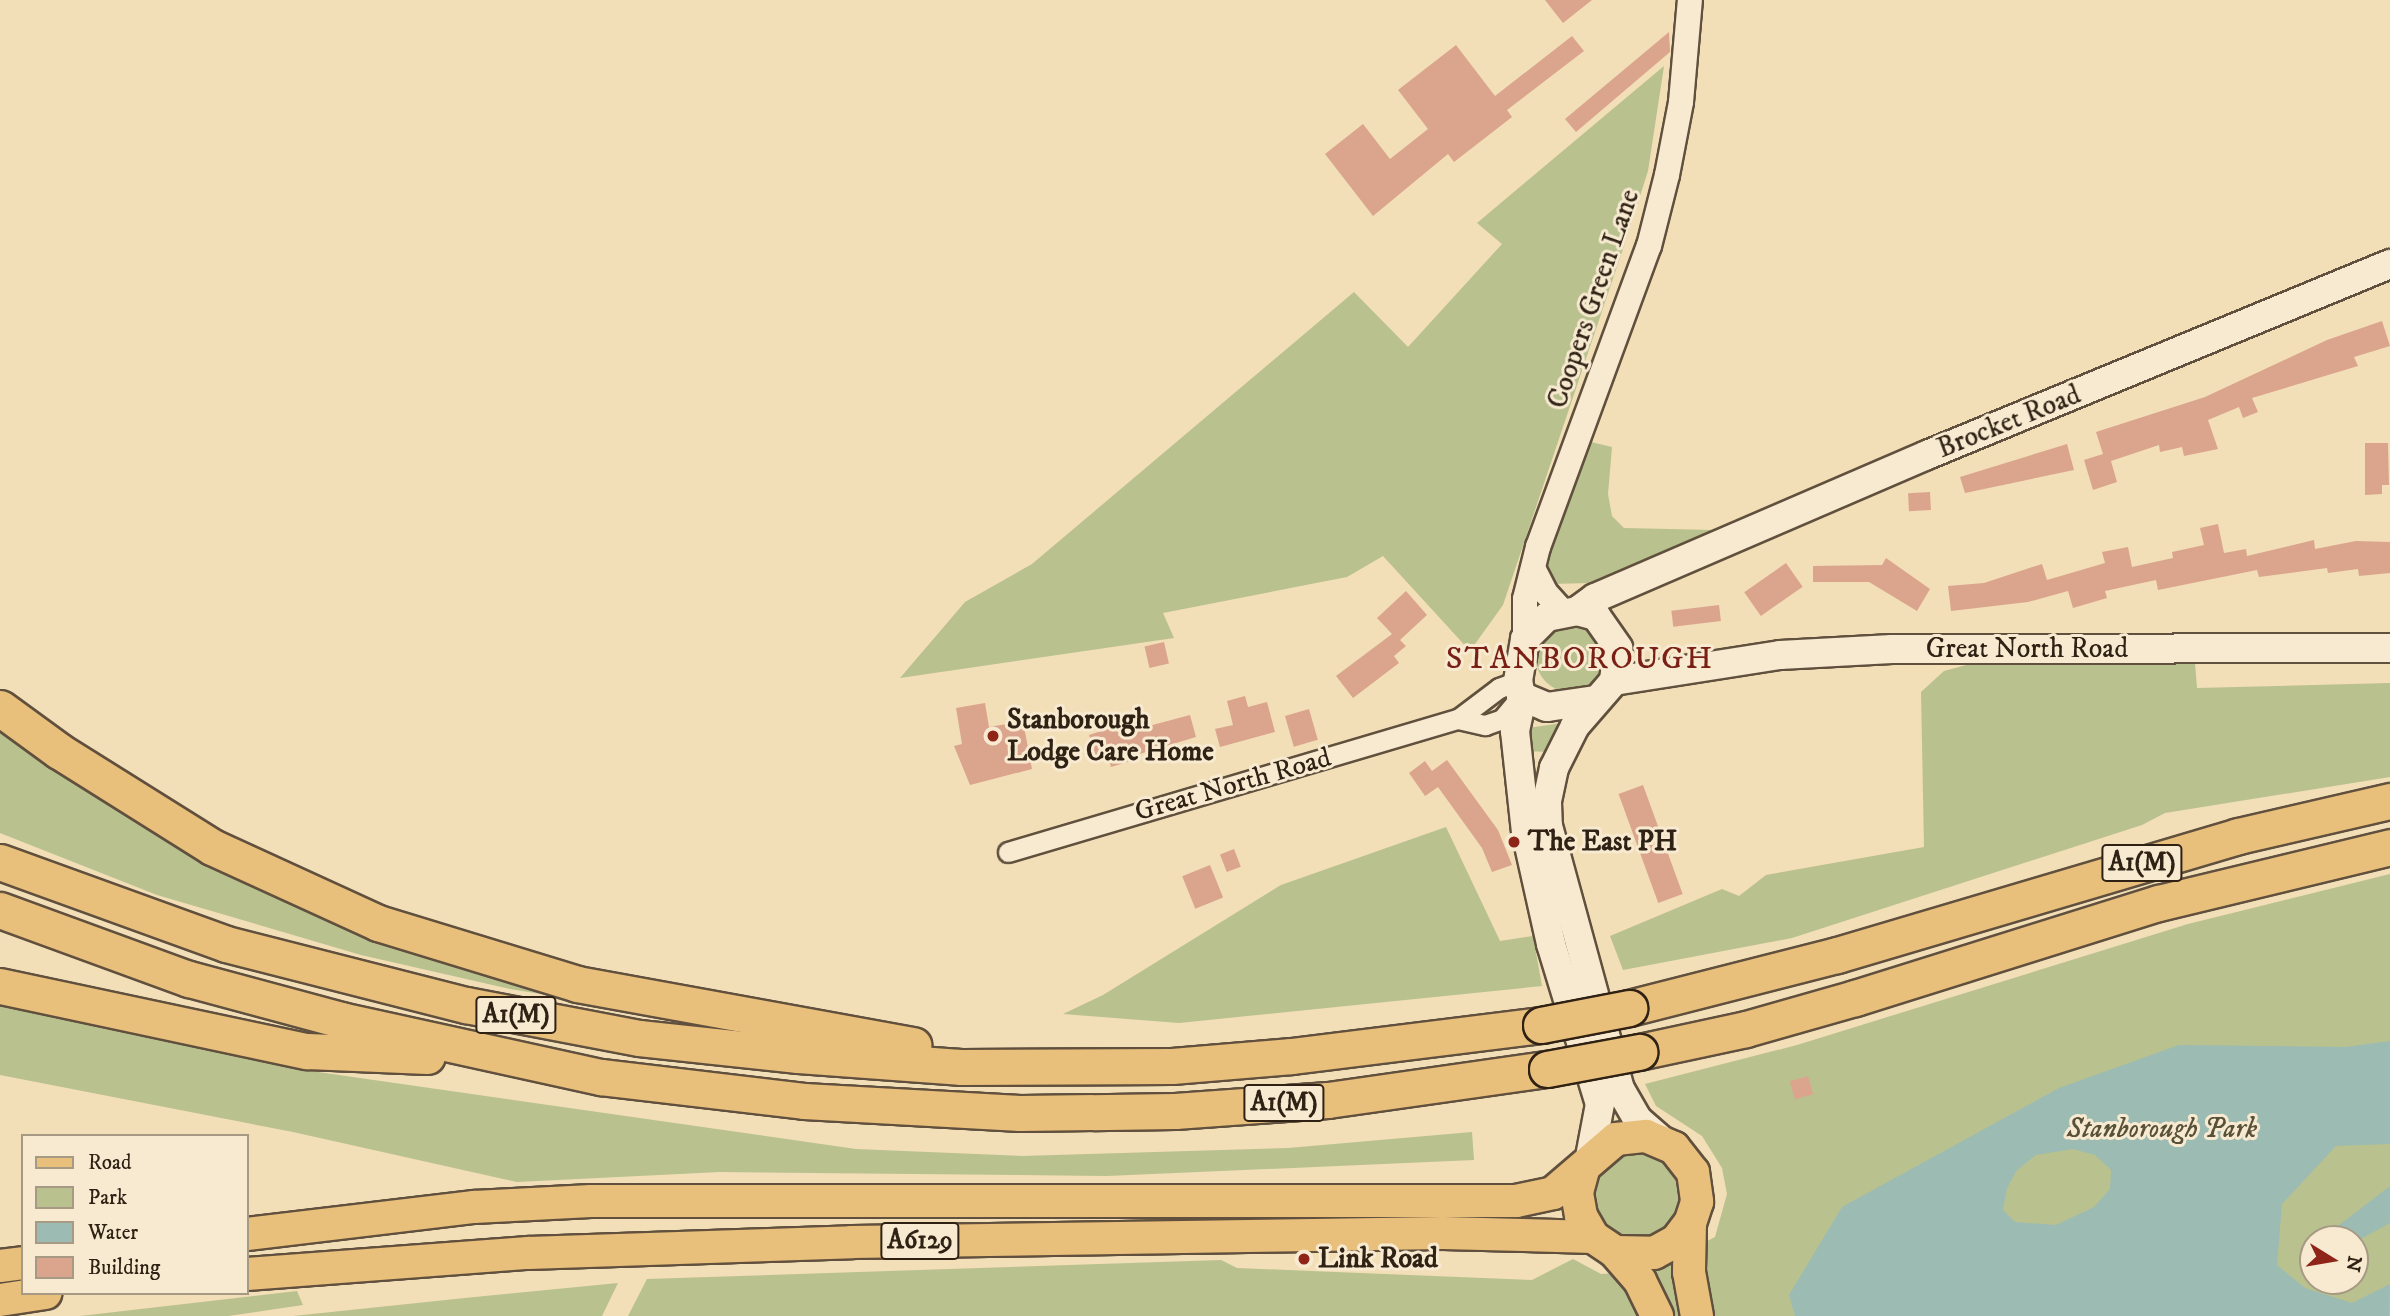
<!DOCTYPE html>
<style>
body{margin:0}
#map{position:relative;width:2390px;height:1316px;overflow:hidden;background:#f2deb7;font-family:"IM FELL DW Pica",serif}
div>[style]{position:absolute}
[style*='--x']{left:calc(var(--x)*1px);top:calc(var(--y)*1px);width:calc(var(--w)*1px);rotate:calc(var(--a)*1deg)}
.green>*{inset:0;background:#b9c18f}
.round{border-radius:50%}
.water>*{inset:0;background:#9cbbb3}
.building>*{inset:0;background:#dba58d;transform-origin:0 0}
.roads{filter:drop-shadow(2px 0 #60503d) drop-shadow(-2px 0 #60503d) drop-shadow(0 2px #60503d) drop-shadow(0 -2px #60503d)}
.minor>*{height:19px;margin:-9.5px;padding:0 9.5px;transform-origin:9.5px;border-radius:9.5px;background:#f7ead0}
.tertiary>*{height:24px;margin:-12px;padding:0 12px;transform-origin:12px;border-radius:12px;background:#f7ead0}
.secondary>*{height:28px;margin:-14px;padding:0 14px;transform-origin:14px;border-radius:14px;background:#f7ead0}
.primary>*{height:32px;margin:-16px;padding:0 16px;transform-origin:16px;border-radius:16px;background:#e9bf7c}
.motorway>*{height:35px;margin:-17.5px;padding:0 17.5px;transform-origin:17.5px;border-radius:17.5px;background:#e9bf7c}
.bridges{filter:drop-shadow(2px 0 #2f2114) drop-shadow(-2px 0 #2f2114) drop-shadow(0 2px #2f2114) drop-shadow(0 -2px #2f2114)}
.motorway-bridge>*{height:35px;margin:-17.5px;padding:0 17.5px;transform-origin:17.5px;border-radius:17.5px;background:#e9bf7c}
.dots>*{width:19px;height:19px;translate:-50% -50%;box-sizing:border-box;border:4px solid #f7ead0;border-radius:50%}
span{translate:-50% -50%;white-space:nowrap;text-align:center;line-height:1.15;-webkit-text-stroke:6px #f7ead0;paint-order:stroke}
.shield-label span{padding:2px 5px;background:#f7ead0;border:2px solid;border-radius:5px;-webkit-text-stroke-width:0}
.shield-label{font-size:26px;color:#2f2114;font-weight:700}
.street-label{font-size:28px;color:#2f2114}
.poi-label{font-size:28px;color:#2f2114;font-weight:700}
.left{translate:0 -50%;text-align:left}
.park-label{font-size:28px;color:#585139;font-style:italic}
.quarter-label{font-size:32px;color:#7a1f14;letter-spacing:2px}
.legend{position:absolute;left:21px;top:1134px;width:228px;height:161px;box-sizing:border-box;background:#f7ead0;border:2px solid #a79a85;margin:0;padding:9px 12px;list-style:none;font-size:21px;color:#2f2114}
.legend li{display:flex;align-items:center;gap:14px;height:35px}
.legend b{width:35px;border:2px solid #a79a85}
.north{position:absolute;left:2299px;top:1225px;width:70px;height:70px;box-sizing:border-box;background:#f7ead0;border:2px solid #a79a85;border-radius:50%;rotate:101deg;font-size:19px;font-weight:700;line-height:28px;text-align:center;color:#2f2114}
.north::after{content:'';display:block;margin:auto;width:24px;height:32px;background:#8f2418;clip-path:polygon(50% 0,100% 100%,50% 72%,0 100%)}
</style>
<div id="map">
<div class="green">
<div style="clip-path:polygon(1664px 66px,1648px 171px,1624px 246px,1503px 605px,1470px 651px,1383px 556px,1347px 577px,1163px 613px,1174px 638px,900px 678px,965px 602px,1032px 564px,1354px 292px,1408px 347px,1502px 244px,1477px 223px)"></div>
<div style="clip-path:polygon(1587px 441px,1612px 447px,1608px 494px,1612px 516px,1624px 528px,1713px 530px,1591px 583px,1549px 584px,1546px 558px)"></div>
<div class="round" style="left:1536px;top:624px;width:68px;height:68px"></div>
<div style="clip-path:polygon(1985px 660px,2195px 663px,2197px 688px,2390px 683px,2390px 777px,2165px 813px,2142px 825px,1792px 938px,1623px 970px,1610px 936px,1722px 889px,1739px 896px,1766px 875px,1924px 847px,1921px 692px,1944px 671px)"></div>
<div style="clip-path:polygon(0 722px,138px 816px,651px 1012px,510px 989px,361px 955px,157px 895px,0 833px)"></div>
<div style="clip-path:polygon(1562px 723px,1549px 752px,1526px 751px,1528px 728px)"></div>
<div style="clip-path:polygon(1446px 827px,1500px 941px,1533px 936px,1542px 986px,1179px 1023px,1063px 1014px,1103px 995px,1281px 885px)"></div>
<div style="clip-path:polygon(evenodd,2390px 874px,2390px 1316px,628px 1316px,647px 1279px,1221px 1260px,1237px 1268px,1532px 1280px,1573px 1259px,1601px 1274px,1649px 1271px,1715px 1237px,1727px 1194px,1722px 1168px,1702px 1136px,1656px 1106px,1645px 1084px,1797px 1045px,2188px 924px,2390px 874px,2313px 1239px,2355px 1239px,2355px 1281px,2313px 1281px,2313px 1239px)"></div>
<div style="clip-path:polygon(0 1005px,304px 1070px,856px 1149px,1022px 1156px,1288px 1148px,1472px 1132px,1474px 1160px,1107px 1176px,720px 1172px,517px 1182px,293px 1132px,0 1075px)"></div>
<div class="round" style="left:1593px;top:1152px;width:88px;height:88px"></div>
<div style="clip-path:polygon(618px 1283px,602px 1316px,293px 1316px,465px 1298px)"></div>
<div style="clip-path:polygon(297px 1291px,303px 1305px,228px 1316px,80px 1316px)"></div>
</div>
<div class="water">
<div style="clip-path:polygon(evenodd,2390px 1041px,2390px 1144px,2336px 1146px,2282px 1204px,2277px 1265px,2305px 1288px,2352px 1303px,2390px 1284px,2389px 1316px,1795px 1316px,1789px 1295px,1842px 1207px,2059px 1088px,2179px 1045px,2345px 1047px,2390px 1041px,2073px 1149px,2095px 1155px,2111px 1170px,2110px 1189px,2094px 1207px,2056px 1225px,2015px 1222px,2003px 1210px,2007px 1188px,2017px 1170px,2036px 1155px,2073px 1149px)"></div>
<div style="clip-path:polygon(2390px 1186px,2390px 1223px,2355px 1242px,2332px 1239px,2330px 1232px)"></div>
</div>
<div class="building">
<div style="clip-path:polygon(1545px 0,1592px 0,1563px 23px)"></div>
<div style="clip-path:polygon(1669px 32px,1670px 52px,1576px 132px,1565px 119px)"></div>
<div style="clip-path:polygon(1572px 36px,1584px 51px,1507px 110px,1512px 117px,1454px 162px,1448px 154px,1373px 216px,1325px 154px,1363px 124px,1390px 159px,1428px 129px,1398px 90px,1456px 45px,1495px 96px)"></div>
<div style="clip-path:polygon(2382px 321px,2390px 346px,2354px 357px,2358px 366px,2252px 398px,2258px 412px,2243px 418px,2239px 407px,2208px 420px,2218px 449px,2184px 456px,2182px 447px,2160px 452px,2159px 445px,2111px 461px,2117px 482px,2093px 490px,2084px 460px,2103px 454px,2096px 432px,2205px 397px,2327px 340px)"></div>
<div style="clip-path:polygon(2365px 443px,2388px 443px,2389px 485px,2382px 485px,2382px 494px,2365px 495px)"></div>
<div style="clip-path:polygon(2067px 444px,2074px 470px,1965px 493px,1960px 477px)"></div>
<div style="left:1930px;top:492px;width:18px;height:22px;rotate:87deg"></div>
<div style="clip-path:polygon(2218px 524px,2224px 553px,2246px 549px,2247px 556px,2314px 540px,2315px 549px,2356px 541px,2390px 542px,2390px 573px,2359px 576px,2358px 569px,2328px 573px,2327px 568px,2259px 577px,2257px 570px,2158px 590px,2156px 580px,2105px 591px,2107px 598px,2073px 608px,2068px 591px,2028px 602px,1951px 611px,1948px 586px,1984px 583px,2042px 564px,2047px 580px,2105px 563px,2102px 552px,2128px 547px,2132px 567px,2173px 558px,2172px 552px,2204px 545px,2200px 528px)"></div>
<div style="clip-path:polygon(1886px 558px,1930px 589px,1917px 611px,1869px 582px,1813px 582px,1813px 566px,1882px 565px)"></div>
<div style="left:1786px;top:563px;width:29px;height:51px;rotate:55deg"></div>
<div style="clip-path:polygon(1406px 591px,1427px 615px,1400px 640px,1406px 646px,1394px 656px,1399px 663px,1353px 698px,1336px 676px,1392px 634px,1377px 618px)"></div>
<div style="left:1719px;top:605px;width:16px;height:48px;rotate:83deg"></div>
<div style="left:1164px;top:642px;width:22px;height:20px;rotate:77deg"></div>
<div style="clip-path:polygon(1245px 696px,1248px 707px,1267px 702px,1275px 732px,1220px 747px,1215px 729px,1233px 725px,1227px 701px)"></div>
<div style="clip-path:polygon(985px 703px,989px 727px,1023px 721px,1032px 769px,970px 785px,954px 746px,962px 744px,956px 708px)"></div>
<div style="left:1309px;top:709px;width:32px;height:25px;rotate:74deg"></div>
<div style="clip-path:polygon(1190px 715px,1196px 737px,1133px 756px,1134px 760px,1111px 767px,1109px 759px,1098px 762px,1089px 735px,1142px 718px,1145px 727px)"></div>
<div style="clip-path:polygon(1447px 760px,1498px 830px,1512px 865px,1492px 872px,1482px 848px,1438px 787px,1425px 796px,1409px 773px,1425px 761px,1432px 771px)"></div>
<div style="left:1643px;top:785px;width:116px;height:26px;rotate:70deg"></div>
<div style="left:1234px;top:849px;width:19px;height:15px;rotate:69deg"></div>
<div style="left:1210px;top:865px;width:35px;height:30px;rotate:68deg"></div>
<div style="left:1808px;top:1076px;width:19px;height:19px;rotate:74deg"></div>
</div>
<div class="roads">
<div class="minor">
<div style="--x:1458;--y:719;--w:28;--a:13"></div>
<div style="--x:1485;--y:725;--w:18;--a:-19"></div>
<div style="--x:1502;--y:719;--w:26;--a:-50"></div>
<div style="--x:1008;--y:852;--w:469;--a:-16.5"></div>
<div style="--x:1458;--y:719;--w:51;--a:-37.1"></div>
<div style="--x:1499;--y:688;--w:20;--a:-20"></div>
</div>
<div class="tertiary">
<div style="--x:1534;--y:570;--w:25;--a:63"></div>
<div style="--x:1545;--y:592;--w:25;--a:48"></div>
<div style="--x:1525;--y:639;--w:40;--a:-90"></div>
<div style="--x:1525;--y:599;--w:54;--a:-76"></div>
<div style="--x:1538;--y:547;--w:321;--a:-69.8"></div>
<div style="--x:1649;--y:246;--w:73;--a:-75.8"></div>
<div style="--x:1667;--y:175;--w:74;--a:-79.1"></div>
<div style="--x:1681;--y:102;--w:102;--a:-85"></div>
</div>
<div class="secondary">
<div style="--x:1577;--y:611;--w:22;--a:-36"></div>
<div style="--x:1595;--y:598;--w:361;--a:-23.3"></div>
<div style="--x:1927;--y:455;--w:501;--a:-22.42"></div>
<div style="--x:1614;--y:681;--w:168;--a:-8.9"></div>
<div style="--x:1780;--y:655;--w:112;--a:-3.1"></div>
<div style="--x:1892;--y:649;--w:498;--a:-0.1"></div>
<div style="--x:1522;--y:698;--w:34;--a:102"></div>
<div style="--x:1515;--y:731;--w:102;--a:83.8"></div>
<div style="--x:1526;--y:832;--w:115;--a:77.4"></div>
<div style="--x:1551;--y:944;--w:167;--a:73"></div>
<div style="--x:1600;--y:1104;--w:54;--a:100.7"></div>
<div style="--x:1595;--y:700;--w:49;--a:171.7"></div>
<div style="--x:1547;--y:707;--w:28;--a:-157"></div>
<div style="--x:1521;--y:696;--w:15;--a:-101"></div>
<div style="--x:1518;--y:681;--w:43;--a:-80.5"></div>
<div style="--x:1525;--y:639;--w:31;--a:-45"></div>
<div style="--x:1547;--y:617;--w:31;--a:-11"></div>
<div style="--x:1577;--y:611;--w:20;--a:15"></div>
<div style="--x:1596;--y:616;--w:39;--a:55"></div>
<div style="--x:1618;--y:648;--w:33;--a:97"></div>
<div style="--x:1614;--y:681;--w:60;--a:130.9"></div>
<div style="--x:1575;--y:726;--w:47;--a:116.6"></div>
<div style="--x:1554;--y:768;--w:35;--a:102"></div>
<div style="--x:1547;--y:802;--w:24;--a:88"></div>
<div style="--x:1548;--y:826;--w:273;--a:74.7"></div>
<div style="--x:1620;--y:1089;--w:34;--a:60"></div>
<div style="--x:1637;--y:1119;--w:32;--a:41"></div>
</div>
<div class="primary">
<div style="--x:1583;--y:1170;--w:24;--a:105"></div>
<div style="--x:1577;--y:1193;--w:23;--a:80"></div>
<div style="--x:1581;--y:1216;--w:24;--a:60"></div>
<div style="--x:1593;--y:1237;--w:27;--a:34"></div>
<div style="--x:1615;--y:1252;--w:39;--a:1"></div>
<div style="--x:1654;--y:1253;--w:26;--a:-29"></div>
<div style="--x:1677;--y:1240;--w:21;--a:-53"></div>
<div style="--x:247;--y:1234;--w:229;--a:-6.8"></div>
<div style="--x:474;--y:1207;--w:117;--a:-2.9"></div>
<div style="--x:591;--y:1201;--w:925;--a:0"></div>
<div style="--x:1516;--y:1201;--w:38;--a:-12"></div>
<div style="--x:1553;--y:1193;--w:83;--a:-40.6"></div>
<div style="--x:1616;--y:1139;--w:30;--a:-6"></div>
<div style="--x:1646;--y:1136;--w:30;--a:23"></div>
<div style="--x:1674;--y:1148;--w:31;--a:52"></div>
<div style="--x:1693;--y:1172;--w:30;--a:82"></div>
<div style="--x:1697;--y:1202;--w:22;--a:108"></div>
<div style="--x:1690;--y:1223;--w:49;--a:91.2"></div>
<div style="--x:1689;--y:1272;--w:45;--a:79.7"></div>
<div style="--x:1615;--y:1252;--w:38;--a:49"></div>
<div style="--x:1640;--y:1281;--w:39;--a:64"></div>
<div style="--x:0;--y:1266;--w:23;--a:-7"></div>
<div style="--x:247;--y:1274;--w:282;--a:-4.3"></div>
<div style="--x:528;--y:1253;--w:324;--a:-1.9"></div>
<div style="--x:852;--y:1242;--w:591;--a:-0.87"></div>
<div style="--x:1443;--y:1233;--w:150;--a:1.5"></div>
<div style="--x:0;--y:1300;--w:46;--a:-8.8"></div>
</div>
<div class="motorway">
<div style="--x:0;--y:708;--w:73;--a:36.1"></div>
<div style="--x:59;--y:751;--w:181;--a:32.1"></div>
<div style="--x:212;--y:847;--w:183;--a:24.6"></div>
<div style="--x:378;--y:923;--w:208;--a:17"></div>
<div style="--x:577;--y:984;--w:342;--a:10.3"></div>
<div style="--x:0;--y:862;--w:240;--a:19.9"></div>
<div style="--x:226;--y:944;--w:248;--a:14.3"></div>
<div style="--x:466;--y:1005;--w:176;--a:10.8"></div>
<div style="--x:639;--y:1038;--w:160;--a:6.1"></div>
<div style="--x:798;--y:1055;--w:163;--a:4.2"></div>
<div style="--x:961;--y:1067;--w:211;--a:-0.3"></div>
<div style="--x:1172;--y:1066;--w:120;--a:-4.8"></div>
<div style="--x:1292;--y:1056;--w:251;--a:-7.1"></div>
<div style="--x:0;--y:910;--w:201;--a:20.1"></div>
<div style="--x:189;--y:979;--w:157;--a:15.1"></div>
<div style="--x:341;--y:1020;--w:266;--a:12.4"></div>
<div style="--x:601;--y:1077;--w:204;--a:6.7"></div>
<div style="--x:804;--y:1101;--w:216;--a:3.2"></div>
<div style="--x:1020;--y:1113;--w:155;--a:-0.7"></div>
<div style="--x:1175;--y:1111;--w:153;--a:-4.1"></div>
<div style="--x:1328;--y:1100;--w:221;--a:-8.1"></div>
<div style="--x:0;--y:986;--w:314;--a:12"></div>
<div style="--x:307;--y:1051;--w:120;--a:2.4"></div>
<div style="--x:1629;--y:1008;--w:215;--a:-14.3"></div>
<div style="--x:1837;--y:955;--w:418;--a:-16.5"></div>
<div style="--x:2238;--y:836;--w:156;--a:-13"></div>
<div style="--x:1639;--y:1052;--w:109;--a:-12.1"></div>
<div style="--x:1746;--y:1029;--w:113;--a:-15.9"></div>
<div style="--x:1855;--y:998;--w:318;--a:-17.4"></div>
<div style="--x:2159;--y:903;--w:238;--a:-13.6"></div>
</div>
</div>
<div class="bridges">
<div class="motorway-bridge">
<div style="--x:1541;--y:1025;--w:90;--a:-10.9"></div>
<div style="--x:1547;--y:1069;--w:94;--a:-10.5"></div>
</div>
</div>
<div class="dots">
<div style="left:993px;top:736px;background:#8f2418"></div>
<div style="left:1514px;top:842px;background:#8f2418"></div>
<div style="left:1304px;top:1259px;background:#8f2418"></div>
</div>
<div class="shield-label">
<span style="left:2142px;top:863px">A1(M)</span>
<span style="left:516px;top:1015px">A1(M)</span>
<span style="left:1284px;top:1103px">A1(M)</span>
<span style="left:920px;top:1241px">A6129</span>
</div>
<div class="street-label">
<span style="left:1594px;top:299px;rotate:-71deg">Coopers Green Lane</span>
<span style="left:2009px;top:422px;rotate:-22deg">Brocket Road</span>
<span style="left:2027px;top:649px">Great North Road</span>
<span style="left:1233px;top:785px;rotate:-16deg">Great North Road</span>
</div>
<div class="poi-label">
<span class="left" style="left:1007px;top:736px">Stanborough<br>Lodge Care Home</span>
<span class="left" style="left:1528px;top:842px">The East PH</span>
<span class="left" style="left:1318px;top:1259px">Link Road</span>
</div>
<div class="park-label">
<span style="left:2162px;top:1129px">Stanborough Park</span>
</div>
<div class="quarter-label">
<span style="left:1580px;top:659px">STANBOROUGH</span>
</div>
<ul class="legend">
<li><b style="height:9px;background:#e9bf7c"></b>Road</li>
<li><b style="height:19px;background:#b9c18f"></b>Park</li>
<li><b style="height:19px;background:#9cbbb3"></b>Water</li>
<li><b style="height:19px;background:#dba58d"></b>Building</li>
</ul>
<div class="north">N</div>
</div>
